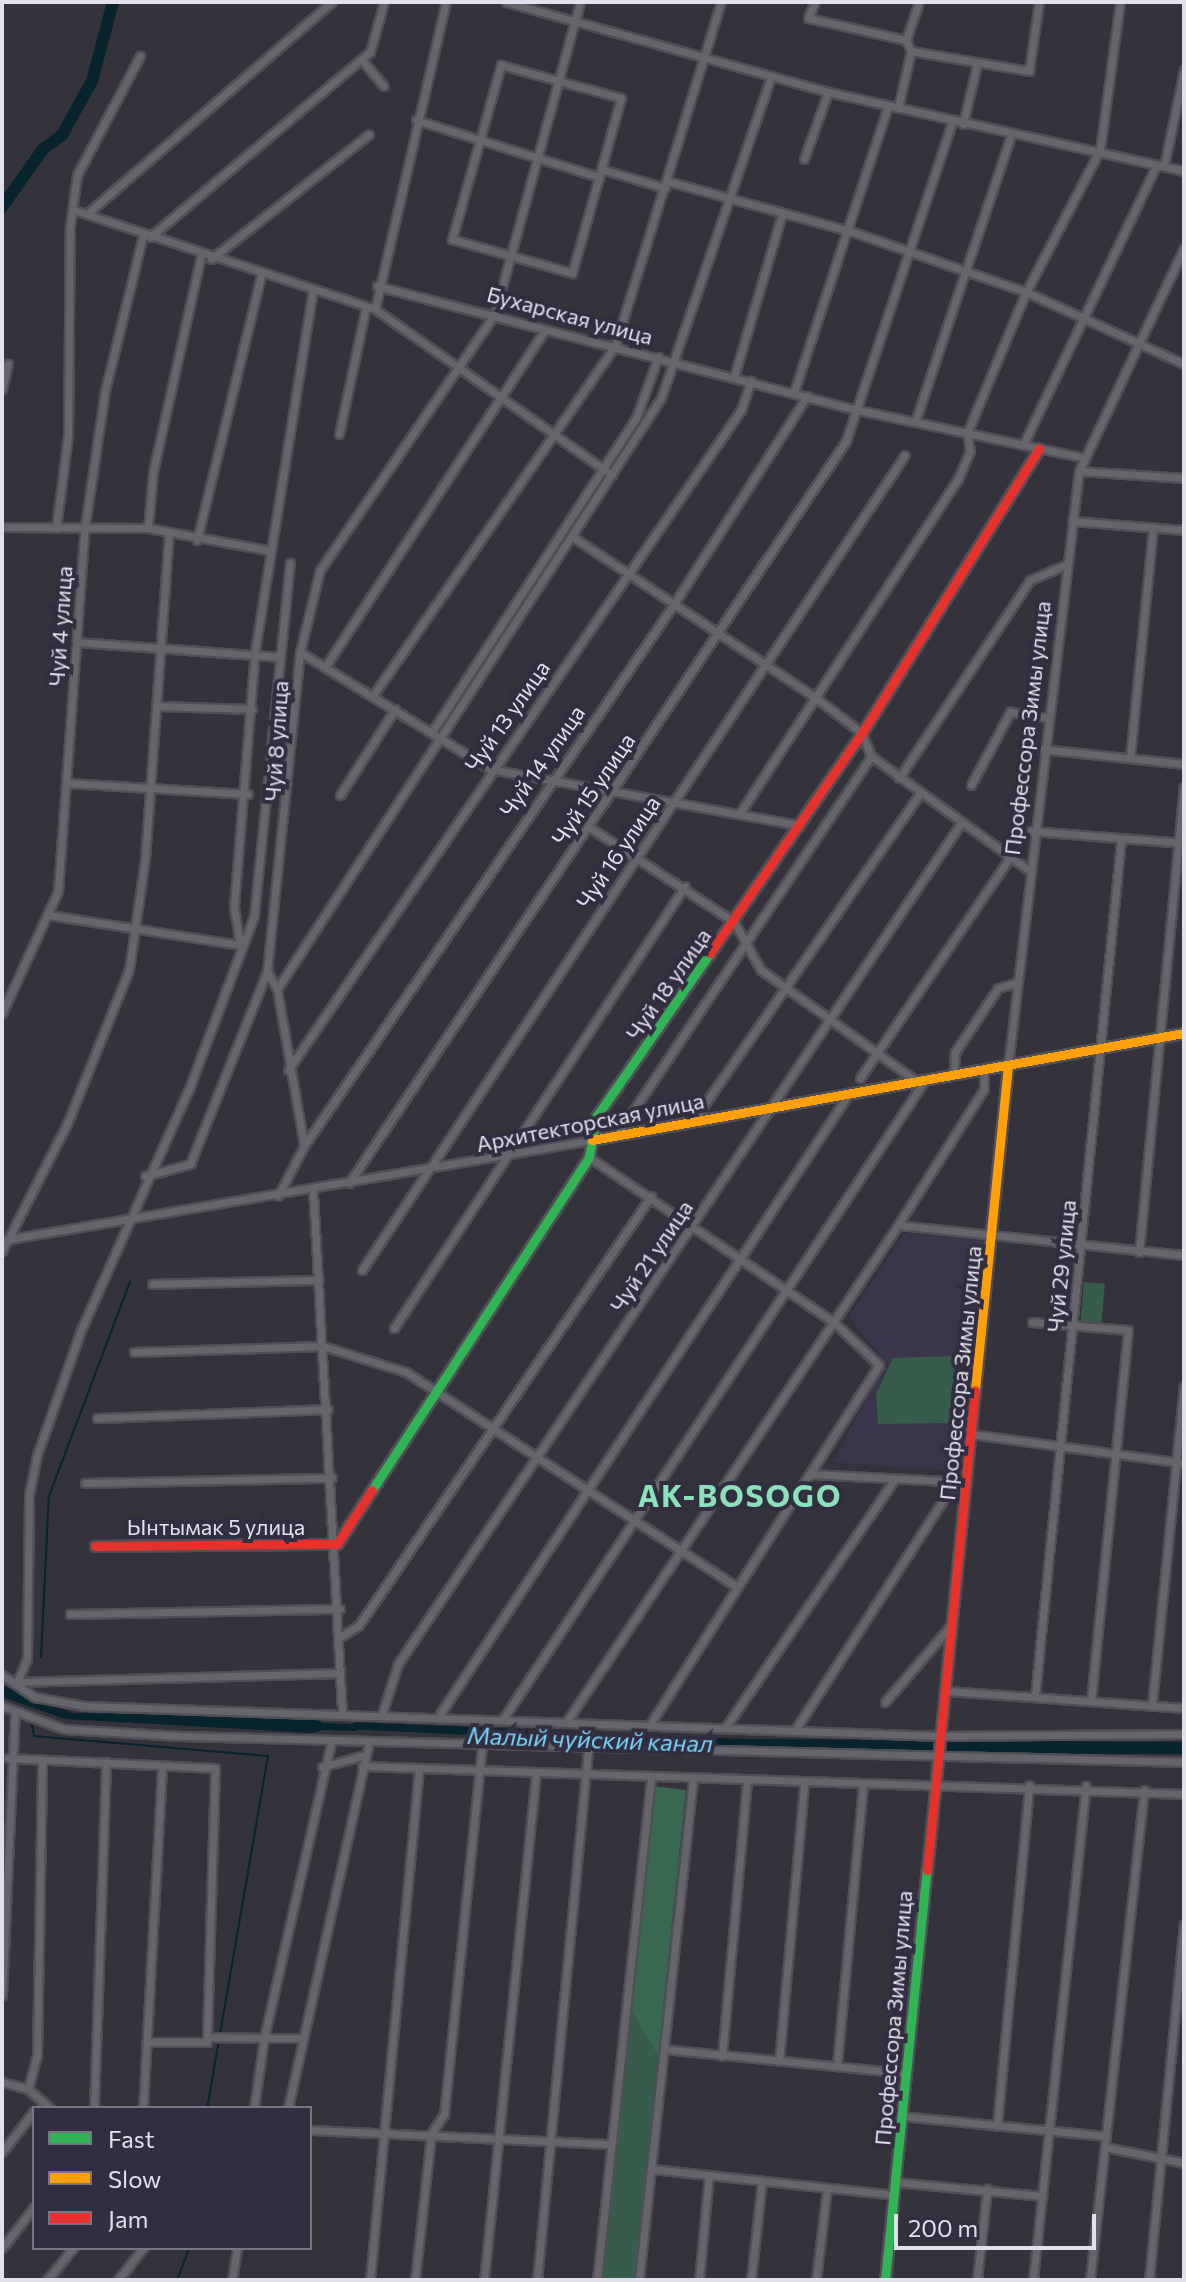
<!DOCTYPE html>
<meta charset="utf-8">
<style>
body{margin:0}
#map{position:relative;width:1186px;height:2282px;overflow:hidden;background:#34323b;font-family:Commissioner,sans-serif}
div>[style]{position:absolute}
[style*='--x']{left:calc(var(--x)*1px);top:calc(var(--y)*1px);width:calc(var(--w)*1px);rotate:calc(var(--a)*1deg)}
.built>*{inset:0;background:#3a354b}
.green>*{inset:0;background:#375c4b;transform-origin:0 0}
.forest>*{inset:0;background:#396851}
.water>*{inset:0;background:#06232e}
.stream>*{height:2px;margin:-1px;padding:0 1px;transform-origin:1px;border-radius:1px;background:#06232e}
.canal>*{height:7px;margin:-3.5px;padding:0 3.5px;transform-origin:3.5px;border-radius:3.5px;background:#06232e}
.river>*{height:12px;margin:-6px;padding:0 6px;transform-origin:6px;border-radius:6px;background:#06232e}
.roads{filter:drop-shadow(2px 0 #504e57) drop-shadow(-2px 0 #504e57) drop-shadow(0 2px #504e57) drop-shadow(0 -2px #504e57)}
.street>*{height:7px;margin:-3.5px;padding:0 3.5px;transform-origin:3.5px;border-radius:3.5px;background:#66656b}
.fast>*{height:9px;margin:-4.5px;padding:0 4.5px;transform-origin:4.5px;border-radius:4.5px;background:#30b455}
.slow>*{height:9px;margin:-4.5px;padding:0 4.5px;transform-origin:4.5px;border-radius:4.5px;background:#ff9f0a}
.jam>*{height:9px;margin:-4.5px;padding:0 4.5px;transform-origin:4.5px;border-radius:4.5px;background:#e5322d}
span{translate:-50% -50%;white-space:nowrap;text-align:center;line-height:1.15;-webkit-text-stroke:8px #322e3f;paint-order:stroke}
.street-label{font-size:22px;color:#e2e0ec}
.water-label{font-size:24px;color:#76d4f8;font-style:italic}
.district-label{font-size:30px;color:#8be1bb;font-weight:700;letter-spacing:2px}
.frame{position:absolute;inset:0;border:4px solid #e2e0ec;pointer-events:none}
.legend{position:absolute;left:32px;top:2106px;width:280px;height:144px;box-sizing:border-box;background:#322e3f;border:2px solid #787584;margin:0;padding:10px 14px;list-style:none;font-size:24px;color:#e2e0ec}
.legend li{display:flex;align-items:center;gap:16px;height:40px}
.legend b{width:40px;border:2px solid #787584}
.scale{position:absolute;left:894px;top:2214px;width:202px;height:36px;box-sizing:border-box;border:4px solid #e2e0ec;border-top:0;padding-left:10px;font-size:24px;line-height:28px;white-space:nowrap;color:#e2e0ec;-webkit-text-stroke:6px #322e3f;paint-order:stroke}
</style>
<div id="map">
<div class="built">
<div style="clip-path:polygon(904px 1233px,983px 1240px,953px 1471px,833px 1462px,885px 1364px,849px 1316px)"></div>
</div>
<div class="green">
<div style="left:1084px;top:1282px;width:21px;height:41px;rotate:5deg"></div>
<div style="clip-path:polygon(954px 1356px,956px 1423px,878px 1424px,876px 1394px,893px 1358px)"></div>
<div style="clip-path:polygon(631px 2010px,658px 2057px,635px 2280px,603px 2280px)"></div>
</div>
<div class="forest">
<div style="clip-path:polygon(654px 1786px,686px 1790px,658px 2057px,631px 2010px)"></div>
</div>
<div class="water">
<div style="clip-path:polygon(2px 1685px,73px 1713px,313px 1716px,330px 1728px,312px 1733px,65px 1719px,2px 1697px)"></div>
<div style="clip-path:polygon(355px 1722px,744px 1739px,1184px 1742px,1184px 1754px,862px 1753px,344px 1729px)"></div>
</div>
<div class="stream">
<div style="--x:41;--y:1657;--w:161;--a:-87.2"></div>
<div style="--x:49;--y:1496;--w:229;--a:-69.3"></div>
<div style="--x:31;--y:1720;--w:16;--a:79"></div>
<div style="--x:34;--y:1736;--w:235;--a:4.9"></div>
<div style="--x:268;--y:1756;--w:357;--a:99.8"></div>
<div style="--x:177;--y:2280;--w:34;--a:-69"></div>
</div>
<div class="canal">
<div style="--x:323;--y:1726;--w:31;--a:2"></div>
</div>
<div class="river">
<div style="--x:2;--y:207;--w:71;--a:-54.7"></div>
<div style="--x:43;--y:149;--w:24;--a:-36"></div>
<div style="--x:62;--y:135;--w:62;--a:-60.9"></div>
<div style="--x:92;--y:81;--w:82;--a:-75.1"></div>
</div>
<div class="roads">
<div class="street">
<div style="--x:506;--y:2;--w:334;--a:15.6"></div>
<div style="--x:828;--y:92;--w:365;--a:12.5"></div>
<div style="--x:815;--y:2;--w:17;--a:114"></div>
<div style="--x:808;--y:18;--w:100;--a:12.7"></div>
<div style="--x:906;--y:40;--w:40;--a:-71.1"></div>
<div style="--x:906;--y:40;--w:12;--a:66"></div>
<div style="--x:911;--y:51;--w:120;--a:9.6"></div>
<div style="--x:1029;--y:71;--w:70;--a:-81.8"></div>
<div style="--x:361;--y:59;--w:35;--a:50"></div>
<div style="--x:501;--y:65;--w:124;--a:15.4"></div>
<div style="--x:621;--y:98;--w:182;--a:105.6"></div>
<div style="--x:572;--y:273;--w:125;--a:-164.2"></div>
<div style="--x:452;--y:239;--w:181;--a:-74.3"></div>
<div style="--x:898;--y:108;--w:58;--a:-77.2"></div>
<div style="--x:416;--y:120;--w:192;--a:17.3"></div>
<div style="--x:963;--y:124;--w:61;--a:-76.7"></div>
<div style="--x:804;--y:159;--w:71;--a:-70.3"></div>
<div style="--x:1164;--y:166;--w:98;--a:-78.2"></div>
<div style="--x:601;--y:169;--w:67;--a:16.5"></div>
<div style="--x:667;--y:181;--w:190;--a:15.3"></div>
<div style="--x:850;--y:231;--w:186;--a:19.1"></div>
<div style="--x:1026;--y:292;--w:174;--a:24.5"></div>
<div style="--x:74;--y:210;--w:317;--a:18.2"></div>
<div style="--x:375;--y:309;--w:315;--a:-77"></div>
<div style="--x:88;--y:213;--w:323;--a:-40.9"></div>
<div style="--x:150;--y:237;--w:287;--a:-40.1"></div>
<div style="--x:370;--y:52;--w:52;--a:-74.4"></div>
<div style="--x:211;--y:259;--w:201;--a:-38.3"></div>
<div style="--x:377;--y:286;--w:497;--a:14.5"></div>
<div style="--x:858;--y:410;--w:232;--a:11.9"></div>
<div style="--x:375;--y:309;--w:289;--a:35"></div>
<div style="--x:734;--y:377;--w:170;--a:-73.6"></div>
<div style="--x:2;--y:389;--w:26;--a:-77"></div>
<div style="--x:794;--y:392;--w:301;--a:-71.8"></div>
<div style="--x:915;--y:422;--w:303;--a:-71.5"></div>
<div style="--x:339;--y:434;--w:130;--a:-78"></div>
<div style="--x:1023;--y:445;--w:311;--a:-64.5"></div>
<div style="--x:1079;--y:471;--w:105;--a:3.8"></div>
<div style="--x:1072;--y:521;--w:112;--a:4.6"></div>
<div style="--x:2;--y:527;--w:146;--a:0.4"></div>
<div style="--x:148;--y:528;--w:121;--a:10.5"></div>
<div style="--x:56;--y:528;--w:94;--a:-82.6"></div>
<div style="--x:68;--y:435;--w:209;--a:-89.5"></div>
<div style="--x:70;--y:226;--w:51;--a:-82.2"></div>
<div style="--x:77;--y:175;--w:135;--a:-62.1"></div>
<div style="--x:148;--y:528;--w:56;--a:-84.9"></div>
<div style="--x:153;--y:472;--w:222;--a:-77.5"></div>
<div style="--x:573;--y:537;--w:287;--a:33.5"></div>
<div style="--x:812;--y:695;--w:63;--a:37.2"></div>
<div style="--x:862;--y:733;--w:25;--a:69"></div>
<div style="--x:871;--y:756;--w:193;--a:35.9"></div>
<div style="--x:197;--y:540;--w:273;--a:-76.4"></div>
<div style="--x:77;--y:642;--w:204;--a:4.2"></div>
<div style="--x:300;--y:652;--w:223;--a:31.6"></div>
<div style="--x:490;--y:769;--w:314;--a:10.3"></div>
<div style="--x:327;--y:664;--w:399;--a:-56.9"></div>
<div style="--x:374;--y:694;--w:423;--a:-55.3"></div>
<div style="--x:615;--y:346;--w:360;--a:-72.9"></div>
<div style="--x:158;--y:706;--w:94;--a:1.8"></div>
<div style="--x:432;--y:732;--w:374;--a:-57"></div>
<div style="--x:636;--y:418;--w:65;--a:-70.2"></div>
<div style="--x:1042;--y:749;--w:143;--a:6"></div>
<div style="--x:1130;--y:758;--w:231;--a:-84.3"></div>
<div style="--x:899;--y:778;--w:237;--a:-56.5"></div>
<div style="--x:1030;--y:580;--w:39;--a:-23"></div>
<div style="--x:67;--y:783;--w:181;--a:3.5"></div>
<div style="--x:971;--y:785;--w:83;--a:-61.9"></div>
<div style="--x:1010;--y:712;--w:36;--a:9"></div>
<div style="--x:340;--y:795;--w:102;--a:-57.4"></div>
<div style="--x:740;--y:813;--w:399;--a:-56.9"></div>
<div style="--x:958;--y:479;--w:30;--a:-67"></div>
<div style="--x:970;--y:451;--w:18;--a:-99"></div>
<div style="--x:967;--y:433;--w:153;--a:-67.3"></div>
<div style="--x:1026;--y:292;--w:160;--a:-62.5"></div>
<div style="--x:1100;--y:150;--w:149;--a:-82.3"></div>
<div style="--x:589;--y:827;--w:173;--a:33.2"></div>
<div style="--x:734;--y:922;--w:55;--a:60.6"></div>
<div style="--x:761;--y:970;--w:191;--a:35.6"></div>
<div style="--x:1031;--y:831;--w:153;--a:4.5"></div>
<div style="--x:49;--y:915;--w:193;--a:8.9"></div>
<div style="--x:240;--y:945;--w:39;--a:-99"></div>
<div style="--x:234;--y:906;--w:256;--a:-85.3"></div>
<div style="--x:255;--y:651;--w:362;--a:-80.9"></div>
<div style="--x:267;--y:971;--w:21;--a:61"></div>
<div style="--x:277;--y:989;--w:159;--a:80.2"></div>
<div style="--x:304;--y:1146;--w:56;--a:117.5"></div>
<div style="--x:277;--y:989;--w:705;--a:-56.99"></div>
<div style="--x:661;--y:398;--w:340;--a:-71.1"></div>
<div style="--x:2;--y:1013;--w:134;--a:-65.3"></div>
<div style="--x:58;--y:891;--w:366;--a:-85.8"></div>
<div style="--x:85;--y:526;--w:136;--a:-81.6"></div>
<div style="--x:105;--y:391;--w:161;--a:-76.3"></div>
<div style="--x:1008;--y:1066;--w:599;--a:-83.2"></div>
<div style="--x:1079;--y:471;--w:246;--a:-64.8"></div>
<div style="--x:288;--y:1070;--w:801;--a:-55.54"></div>
<div style="--x:741;--y:410;--w:31;--a:-71"></div>
<div style="--x:954;--y:1075;--w:23;--a:-88"></div>
<div style="--x:955;--y:1052;--w:77;--a:-56.1"></div>
<div style="--x:998;--y:988;--w:19;--a:-16"></div>
<div style="--x:860;--y:1078;--w:271;--a:-55.8"></div>
<div style="--x:693;--y:1121;--w:400;--a:-55.3"></div>
<div style="--x:616;--y:1136;--w:458;--a:-56.1"></div>
<div style="--x:304;--y:1146;--w:656;--a:-55.68"></div>
<div style="--x:674;--y:604;--w:247;--a:-57.4"></div>
<div style="--x:589;--y:1157;--w:297;--a:34"></div>
<div style="--x:835;--y:1323;--w:61;--a:43.7"></div>
<div style="--x:879;--y:1365;--w:427;--a:122.5"></div>
<div style="--x:145;--y:1176;--w:47;--a:-14.9"></div>
<div style="--x:190;--y:1164;--w:208;--a:-68.2"></div>
<div style="--x:267;--y:971;--w:321;--a:-84.1"></div>
<div style="--x:300;--y:652;--w:84;--a:-76.3"></div>
<div style="--x:320;--y:570;--w:311;--a:-55.7"></div>
<div style="--x:495;--y:313;--w:322;--a:-74.7"></div>
<div style="--x:349;--y:1183;--w:893;--a:-56.19"></div>
<div style="--x:846;--y:441;--w:336;--a:-71.6"></div>
<div style="--x:313;--y:1190;--w:523;--a:86.82"></div>
<div style="--x:898;--y:1225;--w:288;--a:6"></div>
<div style="--x:4;--y:1240;--w:596;--a:-9.65"></div>
<div style="--x:2;--y:1251;--w:143;--a:-62.9"></div>
<div style="--x:67;--y:1124;--w:166;--a:-68.1"></div>
<div style="--x:129;--y:970;--w:112;--a:-81.8"></div>
<div style="--x:145;--y:859;--w:325;--a:-85.8"></div>
<div style="--x:1139;--y:1252;--w:467;--a:-84.5"></div>
<div style="--x:362;--y:1270;--w:979;--a:-56.33"></div>
<div style="--x:152;--y:1284;--w:167;--a:-1.4"></div>
<div style="--x:1032;--y:1322;--w:96;--a:4.8"></div>
<div style="--x:1128;--y:1330;--w:371;--a:95.7"></div>
<div style="--x:394;--y:1328;--w:529;--a:-56.64"></div>
<div style="--x:134;--y:1352;--w:189;--a:-1.8"></div>
<div style="--x:323;--y:1346;--w:87;--a:17.4"></div>
<div style="--x:406;--y:1372;--w:393;--a:33"></div>
<div style="--x:97;--y:1418;--w:231;--a:-2.2"></div>
<div style="--x:971;--y:1434;--w:215;--a:7.8"></div>
<div style="--x:811;--y:1474;--w:154;--a:3"></div>
<div style="--x:85;--y:1483;--w:247;--a:-1.2"></div>
<div style="--x:70;--y:1614;--w:270;--a:-1.1"></div>
<div style="--x:342;--y:1636;--w:20;--a:-33"></div>
<div style="--x:359;--y:1625;--w:519;--a:-55.76"></div>
<div style="--x:2;--y:1675;--w:40;--a:34"></div>
<div style="--x:35;--y:1697;--w:50;--a:10.4"></div>
<div style="--x:84;--y:1706;--w:858;--a:2"></div>
<div style="--x:941;--y:1736;--w:243;--a:-0.5"></div>
<div style="--x:18;--y:1680;--w:23;--a:-67"></div>
<div style="--x:27;--y:1659;--w:164;--a:-89.3"></div>
<div style="--x:29;--y:1495;--w:41;--a:-78.7"></div>
<div style="--x:37;--y:1455;--w:133;--a:-70.6"></div>
<div style="--x:81;--y:1330;--w:264;--a:-65.9"></div>
<div style="--x:189;--y:1089;--w:185;--a:-69.4"></div>
<div style="--x:254;--y:916;--w:355;--a:-84.2"></div>
<div style="--x:16;--y:1682;--w:324;--a:-1.6"></div>
<div style="--x:947;--y:1691;--w:238;--a:4.1"></div>
<div style="--x:1035;--y:1696;--w:860;--a:-84.26"></div>
<div style="--x:885;--y:1702;--w:103;--a:-49.3"></div>
<div style="--x:1152;--y:1705;--w:320;--a:-84.3"></div>
<div style="--x:2;--y:1706;--w:66;--a:20.4"></div>
<div style="--x:64;--y:1729;--w:117;--a:3.4"></div>
<div style="--x:181;--y:1736;--w:1003;--a:1.48"></div>
<div style="--x:382;--y:1714;--w:52;--a:-72.3"></div>
<div style="--x:398;--y:1664;--w:1012;--a:-56.2"></div>
<div style="--x:440;--y:1714;--w:745;--a:-56.61"></div>
<div style="--x:503;--y:1719;--w:766;--a:-56.56"></div>
<div style="--x:567;--y:1721;--w:596;--a:-56.28"></div>
<div style="--x:898;--y:1225;--w:161;--a:-57.7"></div>
<div style="--x:984;--y:1089;--w:19;--a:-90"></div>
<div style="--x:725;--y:1728;--w:301;--a:-55.7"></div>
<div style="--x:795;--y:1730;--w:282;--a:-57.2"></div>
<div style="--x:948;--y:1493;--w:22;--a:-30"></div>
<div style="--x:8;--y:1758;--w:207;--a:2.8"></div>
<div style="--x:215;--y:1768;--w:274;--a:91.7"></div>
<div style="--x:207;--y:2042;--w:60;--a:180"></div>
<div style="--x:362;--y:1766;--w:822;--a:1.95"></div>
<div style="--x:322;--y:1767;--w:45;--a:-15.6"></div>
<div style="--x:2;--y:1995;--w:283;--a:-87.4"></div>
<div style="--x:207;--y:2037;--w:57;--a:1"></div>
<div style="--x:264;--y:2038;--w:303;--a:-77.2"></div>
<div style="--x:664;--y:2049;--w:242;--a:5.7"></div>
<div style="--x:722;--y:2056;--w:275;--a:-84.8"></div>
<div style="--x:779;--y:2061;--w:278;--a:-84.8"></div>
<div style="--x:837;--y:2065;--w:279;--a:-84.7"></div>
<div style="--x:2;--y:2082;--w:27;--a:15"></div>
<div style="--x:28;--y:2089;--w:29;--a:41"></div>
<div style="--x:28;--y:2089;--w:34;--a:-75"></div>
<div style="--x:37;--y:2056;--w:293;--a:-89"></div>
<div style="--x:94;--y:2108;--w:346;--a:-88"></div>
<div style="--x:143;--y:2108;--w:343;--a:-86.8"></div>
<div style="--x:254;--y:2108;--w:71;--a:-81.9"></div>
<div style="--x:264;--y:2038;--w:37;--a:0"></div>
<div style="--x:288;--y:2108;--w:374;--a:-77.5"></div>
<div style="--x:901;--y:2116;--w:206;--a:5.6"></div>
<div style="--x:997;--y:2126;--w:342;--a:-84.6"></div>
<div style="--x:310;--y:2130;--w:299;--a:2.7"></div>
<div style="--x:1105;--y:2147;--w:81;--a:11.4"></div>
<div style="--x:2;--y:2152;--w:52;--a:-52"></div>
<div style="--x:652;--y:2169;--w:243;--a:6.1"></div>
<div style="--x:895;--y:2182;--w:148;--a:5.4"></div>
<div style="--x:2;--y:2248;--w:52;--a:-52"></div>
<div style="--x:47;--y:2280;--w:41;--a:-50.9"></div>
<div style="--x:118;--y:2280;--w:41;--a:-52"></div>
<div style="--x:232;--y:2280;--w:32;--a:-81"></div>
<div style="--x:370;--y:2280;--w:514;--a:-84.53"></div>
<div style="--x:415;--y:2280;--w:147;--a:-83.7"></div>
<div style="--x:431;--y:2134;--w:24;--a:-57"></div>
<div style="--x:444;--y:2114;--w:370;--a:-84.1"></div>
<div style="--x:484;--y:2280;--w:510;--a:-84.14"></div>
<div style="--x:537;--y:2280;--w:532;--a:-84.5"></div>
<div style="--x:597;--y:2280;--w:505;--a:-83.86"></div>
<div style="--x:639;--y:2280;--w:504;--a:-83.85"></div>
<div style="--x:699;--y:2280;--w:105;--a:-84.6"></div>
<div style="--x:751;--y:2280;--w:100;--a:-83.7"></div>
<div style="--x:816;--y:2280;--w:92;--a:-83.1"></div>
<div style="--x:977;--y:2280;--w:92;--a:-83.7"></div>
<div style="--x:1033;--y:2280;--w:497;--a:-83.9"></div>
<div style="--x:1090;--y:2280;--w:493;--a:-83.7"></div>
<div style="--x:1149;--y:2280;--w:357;--a:-84.4"></div>
</div>
<div class="fast">
<div style="--x:372;--y:1490;--w:397;--a:-56.9"></div>
<div style="--x:589;--y:1157;--w:41;--a:-80.1"></div>
<div style="--x:596;--y:1117;--w:200;--a:-55.2"></div>
<div style="--x:885;--y:2280;--w:412;--a:-84.2"></div>
</div>
<div class="slow">
<div style="--x:592;--y:1140;--w:602;--a:-10.25"></div>
<div style="--x:975;--y:1390;--w:326;--a:-84.2"></div>
</div>
<div class="jam">
<div style="--x:710;--y:953;--w:267;--a:-55.4"></div>
<div style="--x:862;--y:733;--w:335;--a:-58.1"></div>
<div style="--x:95;--y:1546;--w:242;--a:-0.5"></div>
<div style="--x:337;--y:1544;--w:64;--a:-57.1"></div>
<div style="--x:927;--y:1870;--w:482;--a:-84.3"></div>
</div>
</div>
<div class="street-label">
<span style="left:570px;top:315px;rotate:15deg">Бухарская улица</span>
<span style="left:60px;top:626px;rotate:-86deg">Чуй 4 улица</span>
<span style="left:507px;top:716px;rotate:-55deg">Чуй 13 улица</span>
<span style="left:1027px;top:728px;rotate:-83deg">Профессора Зимы улица</span>
<span style="left:276px;top:741px;rotate:-86deg">Чуй 8 улица</span>
<span style="left:542px;top:761px;rotate:-55deg">Чуй 14 улица</span>
<span style="left:593px;top:789px;rotate:-56deg">Чуй 15 улица</span>
<span style="left:618px;top:852px;rotate:-56deg">Чуй 16 улица</span>
<span style="left:668px;top:984px;rotate:-55deg">Чуй 18 улица</span>
<span style="left:590px;top:1122px;rotate:-11deg">Архитекторская улица</span>
<span style="left:651px;top:1256px;rotate:-56deg">Чуй 21 улица</span>
<span style="left:1061px;top:1266px;rotate:-84deg">Чуй 29 улица</span>
<span style="left:960px;top:1373px;rotate:-84deg">Профессора Зимы улица</span>
<span style="left:216px;top:1527px">Ынтымак 5 улица</span>
<span style="left:893px;top:2018px;rotate:-85deg">Профессора Зимы улица</span>
</div>
<div class="water-label">
<span style="left:590px;top:1739px;rotate:2deg">Малый чуйский канал</span>
</div>
<div class="district-label">
<span style="left:740px;top:1495px">AK-BOSOGO</span>
</div>
<div class="frame"></div>
<ul class="legend">
<li><b style="height:10px;background:#30b455"></b>Fast</li>
<li><b style="height:10px;background:#ff9f0a"></b>Slow</li>
<li><b style="height:10px;background:#e5322d"></b>Jam</li>
</ul>
<div class="scale">200 m</div>
</div>
